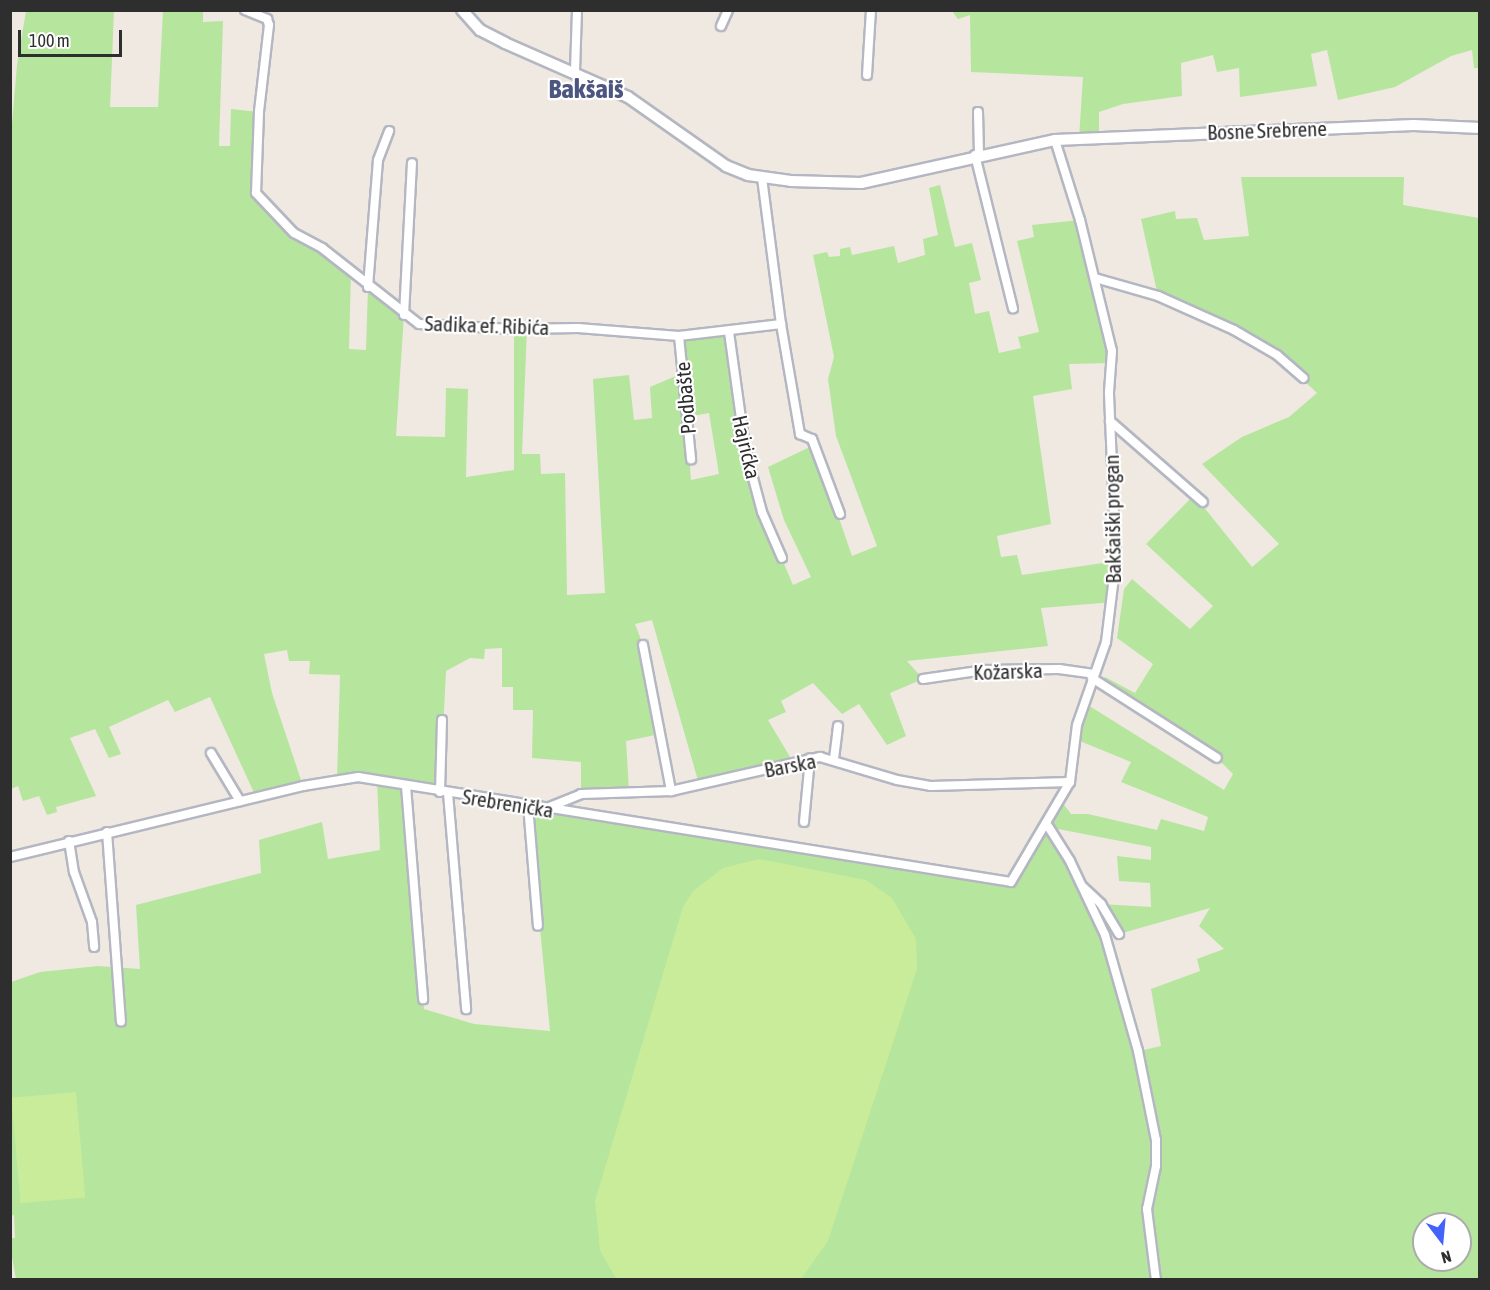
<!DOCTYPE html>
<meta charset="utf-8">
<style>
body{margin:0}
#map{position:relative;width:1490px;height:1290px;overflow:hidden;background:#efe9e1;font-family:"Asap Condensed",sans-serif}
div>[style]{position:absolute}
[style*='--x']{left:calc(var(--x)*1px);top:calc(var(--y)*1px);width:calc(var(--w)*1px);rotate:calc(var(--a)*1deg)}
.green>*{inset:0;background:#b6e59e}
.pitch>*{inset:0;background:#c9ec9a;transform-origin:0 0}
.roads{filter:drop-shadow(2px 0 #b4b7c1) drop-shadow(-2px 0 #b4b7c1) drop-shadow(0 2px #b4b7c1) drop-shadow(0 -2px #b4b7c1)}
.street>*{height:8px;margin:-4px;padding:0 4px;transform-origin:4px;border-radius:4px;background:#fff}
.secondary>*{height:10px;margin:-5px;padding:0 5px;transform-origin:5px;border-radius:5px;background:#fff}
span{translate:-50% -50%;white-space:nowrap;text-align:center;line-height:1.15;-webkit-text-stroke:4.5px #fff;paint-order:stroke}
.street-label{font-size:21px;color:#2e2e2e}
.district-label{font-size:27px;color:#4d5680;font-weight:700}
.frame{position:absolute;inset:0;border:12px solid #2e2e2e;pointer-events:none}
.north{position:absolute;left:1412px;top:1212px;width:60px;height:60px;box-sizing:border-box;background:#fff;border:2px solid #ababab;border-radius:50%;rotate:164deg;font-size:16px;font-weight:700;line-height:24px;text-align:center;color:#2e2e2e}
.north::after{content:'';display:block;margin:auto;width:21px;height:27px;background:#4264fb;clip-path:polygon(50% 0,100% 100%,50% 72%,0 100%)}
.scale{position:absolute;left:18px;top:30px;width:104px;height:27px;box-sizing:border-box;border:3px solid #2e2e2e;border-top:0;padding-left:8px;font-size:18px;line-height:21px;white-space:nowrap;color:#2e2e2e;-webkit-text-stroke:4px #fff;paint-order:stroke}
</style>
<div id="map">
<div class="green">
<div style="clip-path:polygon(evenodd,26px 11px,114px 11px,110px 107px,158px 107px,163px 11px,203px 11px,203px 22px,223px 21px,219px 146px,230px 146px,231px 109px,259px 112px,255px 191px,284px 225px,351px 270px,349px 349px,366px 350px,368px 287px,404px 315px,396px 436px,445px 437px,446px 388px,468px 389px,466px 477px,514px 470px,514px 329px,527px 327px,522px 454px,540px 454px,541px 474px,565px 473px,567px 595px,605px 593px,593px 379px,629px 375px,634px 420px,652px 418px,650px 387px,683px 373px,679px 336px,729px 332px,738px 409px,762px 512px,793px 585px,811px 577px,784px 520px,768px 467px,814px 445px,852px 556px,877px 546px,836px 436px,828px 379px,834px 357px,813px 255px,827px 252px,829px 257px,840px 256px,840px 249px,850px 247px,852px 255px,894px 246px,898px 263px,925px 255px,923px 239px,938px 235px,929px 188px,940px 185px,955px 247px,972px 243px,981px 280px,969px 283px,975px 314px,989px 311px,999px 353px,1021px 348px,1018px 337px,1039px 332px,1017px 241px,1034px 237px,1032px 225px,1080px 220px,1112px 363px,1069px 364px,1072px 389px,1033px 396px,1051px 524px,997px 536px,1001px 557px,1017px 555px,1022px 575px,1116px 561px,1114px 602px,1041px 608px,1048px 646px,907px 661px,923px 679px,890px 693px,906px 736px,887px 745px,859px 704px,842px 714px,813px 683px,781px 701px,786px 712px,768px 720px,793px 762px,699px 784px,652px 620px,635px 624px,643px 645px,660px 734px,626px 741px,629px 791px,581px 794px,581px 762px,532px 758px,533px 710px,513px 710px,513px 687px,502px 687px,502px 648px,485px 649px,484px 659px,470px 658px,446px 671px,440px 792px,406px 786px,424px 1009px,474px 1024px,550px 1031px,528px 805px,1011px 882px,1062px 802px,1071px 814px,1088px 814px,1157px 830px,1161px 819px,1204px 831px,1208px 817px,1121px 782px,1131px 762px,1075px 739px,1083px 702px,1224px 790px,1233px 774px,1217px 758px,1101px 683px,1105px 677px,1135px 693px,1153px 664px,1117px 638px,1124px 589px,1132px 579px,1190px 629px,1213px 606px,1146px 544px,1194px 495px,1252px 567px,1279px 544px,1202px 464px,1242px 437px,1289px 417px,1317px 393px,1277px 355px,1158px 296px,1141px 219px,1175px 211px,1176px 219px,1197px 218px,1204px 240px,1249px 236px,1241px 177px,1404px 177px,1403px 205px,1479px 218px,1479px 1279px,16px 1279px,10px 1246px,11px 1238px,15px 1238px,14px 1215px,10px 1216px,11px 982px,40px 972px,98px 966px,140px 969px,136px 905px,261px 873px,259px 840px,322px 822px,328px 859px,380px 850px,377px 780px,337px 779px,340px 675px,309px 674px,310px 661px,289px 661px,287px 650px,264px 654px,272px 693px,303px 786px,256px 797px,210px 697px,175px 712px,168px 700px,109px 727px,121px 754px,109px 758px,95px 729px,70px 738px,96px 796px,56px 807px,57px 812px,47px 815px,39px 796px,23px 801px,18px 786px,11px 789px,10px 147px,17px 65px,26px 11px,709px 413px,719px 474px,691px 480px,686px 417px,709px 413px,26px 11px,1048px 827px,1151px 847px,1151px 860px,1117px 856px,1119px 881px,1150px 883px,1151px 907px,1101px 904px,1119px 934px,1210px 908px,1199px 926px,1224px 949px,1197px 959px,1200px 971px,1151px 989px,1161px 1046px,1139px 1051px,1105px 935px,1048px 827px,26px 11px,1424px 1224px,1460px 1224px,1460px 1260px,1424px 1260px,1424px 1224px)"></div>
<div style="clip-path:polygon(952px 11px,1479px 11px,1479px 68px,1474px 68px,1472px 50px,1451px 56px,1395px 87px,1338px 100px,1327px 50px,1311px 54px,1317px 86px,1240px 97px,1239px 68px,1217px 72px,1213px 55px,1181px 63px,1182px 96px,1123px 104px,1099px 112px,1099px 138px,1079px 139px,1083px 77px,971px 72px,970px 15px,958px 19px)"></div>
</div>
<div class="pitch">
<div style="clip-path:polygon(759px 859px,866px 880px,892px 898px,916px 939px,917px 969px,828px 1241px,801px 1279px,616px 1279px,600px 1250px,595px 1201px,683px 907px,693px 891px,723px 868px)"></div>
<div style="left:76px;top:1092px;width:106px;height:65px;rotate:85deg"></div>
</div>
<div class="roads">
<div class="street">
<div style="--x:245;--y:10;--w:24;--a:22"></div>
<div style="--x:267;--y:19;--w:6;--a:72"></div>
<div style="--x:269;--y:25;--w:88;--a:96.6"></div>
<div style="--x:259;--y:112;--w:81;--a:92.1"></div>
<div style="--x:256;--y:193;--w:55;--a:46.5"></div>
<div style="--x:294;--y:233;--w:32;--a:28"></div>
<div style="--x:322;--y:248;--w:123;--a:38.1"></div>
<div style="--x:419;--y:324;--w:95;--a:3"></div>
<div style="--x:514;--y:329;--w:64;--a:-0.9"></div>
<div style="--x:578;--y:328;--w:101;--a:4.5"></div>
<div style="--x:679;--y:336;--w:103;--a:-6.7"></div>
<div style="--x:781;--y:324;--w:148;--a:-97.4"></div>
<div style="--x:721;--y:26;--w:17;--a:-66"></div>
<div style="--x:575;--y:71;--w:61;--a:-88.1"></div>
<div style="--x:867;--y:75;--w:65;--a:-86.5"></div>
<div style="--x:978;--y:112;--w:42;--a:88.6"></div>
<div style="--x:975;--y:155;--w:158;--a:76.1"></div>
<div style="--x:1095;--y:278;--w:66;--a:15.9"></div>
<div style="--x:1158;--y:296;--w:83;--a:24.1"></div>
<div style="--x:1234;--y:330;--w:50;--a:30.2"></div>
<div style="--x:1277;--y:355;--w:35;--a:41"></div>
<div style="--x:368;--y:287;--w:127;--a:-85.5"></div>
<div style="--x:378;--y:160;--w:31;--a:-69"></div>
<div style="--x:404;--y:315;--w:152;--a:-87"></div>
<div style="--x:781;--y:324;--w:112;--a:80.2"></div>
<div style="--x:800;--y:434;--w:13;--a:23"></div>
<div style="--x:812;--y:439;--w:80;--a:69.5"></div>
<div style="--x:729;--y:332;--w:117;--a:82.1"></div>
<div style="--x:745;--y:448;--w:66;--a:75.1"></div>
<div style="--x:762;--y:512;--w:50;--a:66.5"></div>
<div style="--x:679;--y:336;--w:124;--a:84.4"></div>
<div style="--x:1110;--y:421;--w:123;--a:41.1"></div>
<div style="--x:643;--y:645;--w:149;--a:79.1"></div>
<div style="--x:1092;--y:678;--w:148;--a:32.6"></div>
<div style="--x:923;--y:679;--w:63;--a:-8.3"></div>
<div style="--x:985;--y:670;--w:74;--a:-0.8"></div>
<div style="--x:1059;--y:669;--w:35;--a:8"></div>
<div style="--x:211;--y:753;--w:56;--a:58.9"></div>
<div style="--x:834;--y:759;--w:33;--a:-83"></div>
<div style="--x:406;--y:786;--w:214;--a:85.4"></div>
<div style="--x:440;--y:792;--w:72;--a:-88.4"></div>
<div style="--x:448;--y:793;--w:217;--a:85.2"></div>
<div style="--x:528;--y:805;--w:121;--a:85.3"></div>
<div style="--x:547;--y:808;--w:37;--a:-22"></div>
<div style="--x:581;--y:794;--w:90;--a:-1.9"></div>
<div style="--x:671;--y:791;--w:153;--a:-12.9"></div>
<div style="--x:820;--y:757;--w:80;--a:16.6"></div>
<div style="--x:897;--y:780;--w:35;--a:10"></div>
<div style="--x:931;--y:786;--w:139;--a:-1.6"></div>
<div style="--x:804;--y:822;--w:64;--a:-84.6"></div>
<div style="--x:1048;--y:826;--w:41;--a:57.8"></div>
<div style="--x:1070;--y:861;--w:82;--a:64.7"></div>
<div style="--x:1105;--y:935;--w:121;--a:74.1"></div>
<div style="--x:1138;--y:1051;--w:91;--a:78.6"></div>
<div style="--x:1156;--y:1140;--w:26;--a:90"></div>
<div style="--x:1156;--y:1166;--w:44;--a:101.8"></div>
<div style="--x:1147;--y:1209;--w:72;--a:82.8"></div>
<div style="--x:107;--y:832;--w:190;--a:85.8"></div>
<div style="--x:69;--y:841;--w:31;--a:81"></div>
<div style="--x:74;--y:872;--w:53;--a:70.2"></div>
<div style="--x:92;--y:922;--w:25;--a:85"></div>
<div style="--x:10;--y:857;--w:301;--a:-13.6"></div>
<div style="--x:303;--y:786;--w:56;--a:-9.3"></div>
<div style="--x:358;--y:777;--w:661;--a:9.13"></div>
<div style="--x:1011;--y:882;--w:116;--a:-59.5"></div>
<div style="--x:1070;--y:782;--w:57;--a:-83"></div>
<div style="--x:1077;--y:725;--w:88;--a:-70.7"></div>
<div style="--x:1106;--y:642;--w:82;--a:-83"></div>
<div style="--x:1116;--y:561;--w:169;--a:-92.4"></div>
<div style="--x:1109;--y:392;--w:41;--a:-85.8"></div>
<div style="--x:1112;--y:351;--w:135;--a:-103.7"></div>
<div style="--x:1080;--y:220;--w:84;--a:-107.4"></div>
<div style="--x:1083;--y:887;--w:25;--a:43"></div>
<div style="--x:1101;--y:904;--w:35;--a:59"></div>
</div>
<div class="secondary">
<div style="--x:462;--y:10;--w:27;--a:48"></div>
<div style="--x:480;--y:30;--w:28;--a:27"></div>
<div style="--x:505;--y:43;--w:134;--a:23.7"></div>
<div style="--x:628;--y:97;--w:120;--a:35.1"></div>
<div style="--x:726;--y:166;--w:24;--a:22"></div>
<div style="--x:748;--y:175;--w:43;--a:7.9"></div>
<div style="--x:791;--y:181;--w:70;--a:1.6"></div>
<div style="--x:861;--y:183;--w:199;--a:-12.5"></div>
<div style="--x:1055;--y:140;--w:359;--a:-2.4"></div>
<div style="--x:1414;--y:125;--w:66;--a:2.6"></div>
</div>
</div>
<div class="street-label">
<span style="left:1267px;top:130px;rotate:-2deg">Bosne Srebrene</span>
<span style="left:487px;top:325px;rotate:2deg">Sadika ef. Ribića</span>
<span style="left:685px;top:398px;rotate:-95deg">Podbašte</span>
<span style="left:747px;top:447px;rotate:77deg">Hajrićka</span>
<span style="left:1112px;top:519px;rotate:-91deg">Bakšaiški progan</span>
<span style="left:1008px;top:671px;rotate:-2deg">Kožarska</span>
<span style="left:790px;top:765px;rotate:-11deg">Barska</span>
<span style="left:508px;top:803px;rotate:9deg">Srebrenička</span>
</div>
<div class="district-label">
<span style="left:586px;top:89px">Bakšaiš</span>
</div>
<div class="frame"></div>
<div class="north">N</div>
<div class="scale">100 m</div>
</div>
